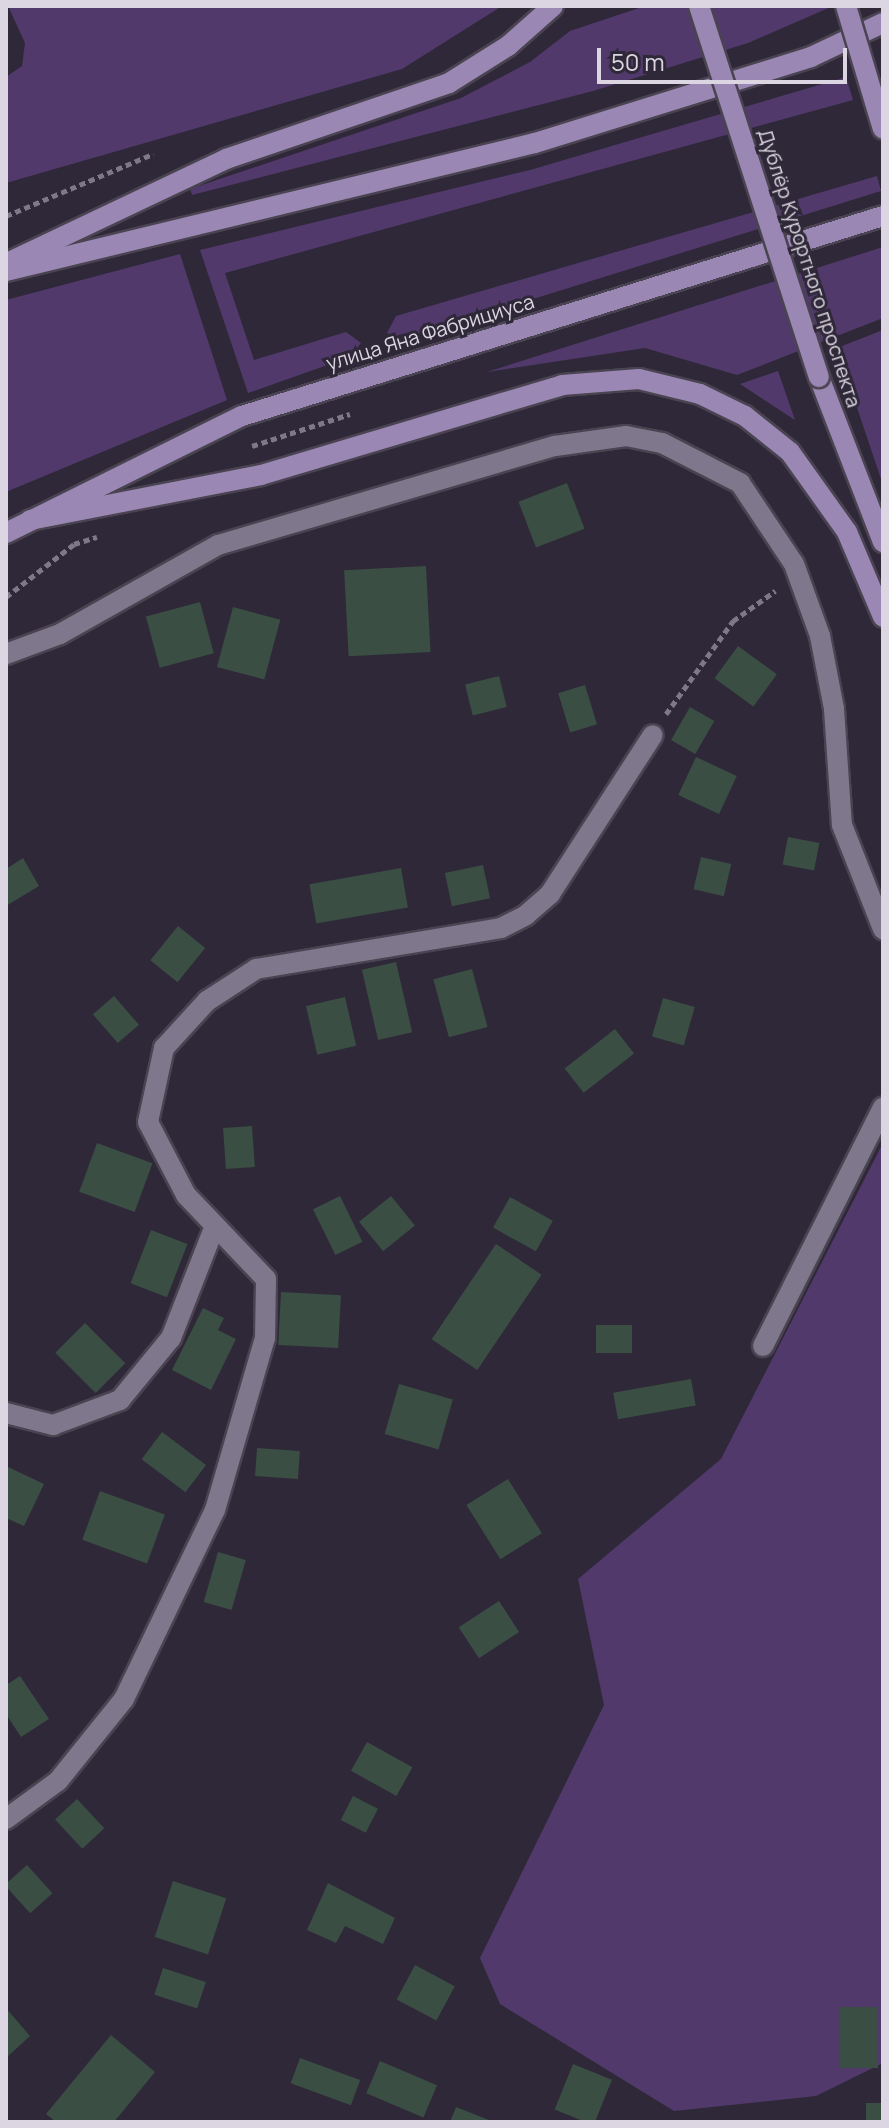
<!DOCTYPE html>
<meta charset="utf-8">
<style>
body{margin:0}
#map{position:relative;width:889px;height:2128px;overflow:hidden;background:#2f2838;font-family:Manrope,sans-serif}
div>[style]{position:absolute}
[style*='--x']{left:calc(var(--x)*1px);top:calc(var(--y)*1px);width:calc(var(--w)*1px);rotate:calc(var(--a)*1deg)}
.green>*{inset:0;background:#513a6b}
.building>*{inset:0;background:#3a4e43;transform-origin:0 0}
.path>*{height:5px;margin-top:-2.5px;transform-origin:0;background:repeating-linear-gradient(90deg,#7f7987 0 6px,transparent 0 10px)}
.roads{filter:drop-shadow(2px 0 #4a4351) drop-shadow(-2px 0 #4a4351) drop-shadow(0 2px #4a4351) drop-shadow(0 -2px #4a4351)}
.minor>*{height:20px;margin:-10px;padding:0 10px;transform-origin:10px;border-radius:10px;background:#7f778b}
.major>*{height:20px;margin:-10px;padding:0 10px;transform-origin:10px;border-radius:10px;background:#9a87b3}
.bridges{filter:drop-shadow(2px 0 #4a4351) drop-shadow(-2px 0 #4a4351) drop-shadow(0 2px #4a4351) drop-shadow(0 -2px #4a4351)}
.major-bridge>*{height:20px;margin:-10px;padding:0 10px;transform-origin:10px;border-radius:10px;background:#9a87b3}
span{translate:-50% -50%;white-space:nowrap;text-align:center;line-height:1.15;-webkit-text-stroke:6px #2f2838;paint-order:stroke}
.street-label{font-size:20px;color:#dbd6e1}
.frame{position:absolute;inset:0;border:8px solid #dbd6e1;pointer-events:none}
.scale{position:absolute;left:597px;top:48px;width:250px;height:36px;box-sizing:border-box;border:4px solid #dbd6e1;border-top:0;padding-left:10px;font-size:24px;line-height:28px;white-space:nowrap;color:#dbd6e1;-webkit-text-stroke:6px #2f2838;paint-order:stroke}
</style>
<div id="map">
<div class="green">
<div style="clip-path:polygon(8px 6px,502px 6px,402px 69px,6px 183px,6px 77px,22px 66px,25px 43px)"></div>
<div style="clip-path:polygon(645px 6px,833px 6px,748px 43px,593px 91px,192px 195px,190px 189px,461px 98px,530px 62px,570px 31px)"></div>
<div style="clip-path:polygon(846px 77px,853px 100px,225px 273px,254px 360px,346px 332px,361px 343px,350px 357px,248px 393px,200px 250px,530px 170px)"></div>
<div style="clip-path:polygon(877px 176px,881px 191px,404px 339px,387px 333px,396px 316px)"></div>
<div style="clip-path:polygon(883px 247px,883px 318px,737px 375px,645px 348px,487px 372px)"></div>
<div style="clip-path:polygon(180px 254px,227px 400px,6px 492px,6px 300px)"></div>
<div style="clip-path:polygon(883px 330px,883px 485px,837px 348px)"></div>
<div style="clip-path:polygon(778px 371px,795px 420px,740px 384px)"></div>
<div style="clip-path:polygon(883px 1143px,883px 2063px,816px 2096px,674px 2111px,500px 2004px,480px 1958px,604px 1705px,578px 1579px,721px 1459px)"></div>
</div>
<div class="building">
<div style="left:567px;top:483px;width:49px;height:52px;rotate:69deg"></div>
<div style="left:426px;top:566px;width:86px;height:82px;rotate:87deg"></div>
<div style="left:200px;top:602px;width:53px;height:56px;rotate:75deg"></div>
<div style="left:233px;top:607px;width:49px;height:62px;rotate:15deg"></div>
<div style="left:738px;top:646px;width:48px;height:40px;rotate:36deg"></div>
<div style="left:499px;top:676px;width:32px;height:35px;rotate:76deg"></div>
<div style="left:585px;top:685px;width:41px;height:28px;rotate:73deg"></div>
<div style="left:690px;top:707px;width:28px;height:38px;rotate:30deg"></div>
<div style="left:696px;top:757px;width:45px;height:42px;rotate:25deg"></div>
<div style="left:788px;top:837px;width:32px;height:28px;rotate:11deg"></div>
<div style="left:701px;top:857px;width:31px;height:33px;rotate:13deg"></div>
<div style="clip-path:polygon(23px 858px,39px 886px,6px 906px,6px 869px)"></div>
<div style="left:483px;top:865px;width:34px;height:39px;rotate:78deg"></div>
<div style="left:401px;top:868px;width:40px;height:93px;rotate:80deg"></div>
<div style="left:178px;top:926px;width:35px;height:44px;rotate:39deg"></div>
<div style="left:396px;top:962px;width:72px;height:35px;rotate:77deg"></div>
<div style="left:472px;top:969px;width:60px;height:40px;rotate:75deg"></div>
<div style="left:114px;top:996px;width:38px;height:28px;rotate:49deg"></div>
<div style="left:345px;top:997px;width:50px;height:40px;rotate:77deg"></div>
<div style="left:663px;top:998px;width:33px;height:40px;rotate:16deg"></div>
<div style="left:615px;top:1029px;width:31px;height:64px;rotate:52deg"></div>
<div style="left:252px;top:1126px;width:41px;height:29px;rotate:86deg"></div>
<div style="left:97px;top:1143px;width:59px;height:52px;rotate:20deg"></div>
<div style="left:340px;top:1196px;width:51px;height:30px;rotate:64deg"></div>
<div style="left:391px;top:1196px;width:38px;height:41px;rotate:51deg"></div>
<div style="left:510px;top:1197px;width:49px;height:35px;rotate:29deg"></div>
<div style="left:151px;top:1230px;width:39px;height:57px;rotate:21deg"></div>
<div style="left:496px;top:1244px;width:55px;height:115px;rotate:34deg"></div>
<div style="left:281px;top:1292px;width:60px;height:53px;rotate:3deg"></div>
<div style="clip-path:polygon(203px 1308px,224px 1318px,218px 1330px,236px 1339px,211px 1390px,172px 1370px)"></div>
<div style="left:85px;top:1323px;width:57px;height:42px;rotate:45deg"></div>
<div style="left:596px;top:1325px;width:36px;height:28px"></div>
<div style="left:691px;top:1379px;width:27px;height:79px;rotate:80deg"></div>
<div style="left:399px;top:1384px;width:56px;height:52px;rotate:16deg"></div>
<div style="left:162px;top:1432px;width:55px;height:34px;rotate:37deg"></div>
<div style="left:257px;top:1448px;width:43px;height:28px;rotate:4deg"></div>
<div style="clip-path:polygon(6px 1466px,44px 1484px,24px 1526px,6px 1518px)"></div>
<div style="left:508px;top:1479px;width:64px;height:49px;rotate:58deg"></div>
<div style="left:100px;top:1491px;width:69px;height:52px;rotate:20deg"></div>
<div style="left:218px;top:1552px;width:29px;height:52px;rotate:16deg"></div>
<div style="left:499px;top:1601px;width:37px;height:48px;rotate:57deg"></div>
<div style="clip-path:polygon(20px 1676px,49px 1719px,21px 1737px,6px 1714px,6px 1685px)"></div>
<div style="left:367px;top:1742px;width:52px;height:33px;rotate:29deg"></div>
<div style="left:353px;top:1796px;width:28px;height:27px;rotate:27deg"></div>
<div style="left:77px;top:1799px;width:40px;height:30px;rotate:47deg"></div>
<div style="left:27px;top:1865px;width:38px;height:30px;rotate:48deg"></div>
<div style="left:173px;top:1881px;width:56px;height:59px;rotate:18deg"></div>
<div style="clip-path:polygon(328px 1883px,395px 1918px,383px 1944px,345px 1926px,336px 1943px,307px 1930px)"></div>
<div style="left:415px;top:1965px;width:45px;height:39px;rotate:28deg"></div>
<div style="left:163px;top:1968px;width:45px;height:28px;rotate:18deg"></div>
<div style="left:840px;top:2007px;width:38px;height:61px"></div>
<div style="clip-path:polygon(6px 2008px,30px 2036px,6px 2058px)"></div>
<div style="clip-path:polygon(111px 2035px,155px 2072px,114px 2122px,56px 2122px,46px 2114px)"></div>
<div style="left:300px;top:2058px;width:64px;height:27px;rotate:20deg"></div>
<div style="left:380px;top:2061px;width:62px;height:35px;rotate:23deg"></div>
<div style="left:573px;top:2064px;width:42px;height:49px;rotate:22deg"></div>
<div style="left:866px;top:2103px;width:17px;height:19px"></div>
<div style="clip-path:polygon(456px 2107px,494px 2122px,450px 2122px)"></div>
</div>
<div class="path">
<div style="--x:6;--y:216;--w:160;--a:-22.9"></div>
<div style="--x:252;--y:446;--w:103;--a:-18.1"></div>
<div style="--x:6;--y:597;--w:86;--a:-37.9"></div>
<div style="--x:74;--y:544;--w:24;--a:-17"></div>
<div style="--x:666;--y:714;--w:115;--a:-54.2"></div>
<div style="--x:733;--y:621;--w:52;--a:-35.5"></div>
</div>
<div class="roads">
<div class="minor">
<div style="--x:6;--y:654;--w:58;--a:-20.3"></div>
<div style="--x:60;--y:634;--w:181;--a:-29.4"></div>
<div style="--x:218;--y:545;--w:351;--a:-16.4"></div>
<div style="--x:555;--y:446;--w:72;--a:-8"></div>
<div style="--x:626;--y:436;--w:37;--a:11"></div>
<div style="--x:662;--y:443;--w:88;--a:27.1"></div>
<div style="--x:740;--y:483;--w:97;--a:56.3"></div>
<div style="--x:794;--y:564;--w:77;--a:70.1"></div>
<div style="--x:820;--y:636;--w:74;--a:79.1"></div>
<div style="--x:834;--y:709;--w:116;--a:86.1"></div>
<div style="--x:842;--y:825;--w:112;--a:68.5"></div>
<div style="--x:763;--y:1346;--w:267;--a:-63.3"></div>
<div style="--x:6;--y:1413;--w:49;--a:14.3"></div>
<div style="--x:53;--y:1425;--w:72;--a:-20.5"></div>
<div style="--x:120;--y:1400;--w:80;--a:-50.6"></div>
<div style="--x:171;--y:1338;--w:120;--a:-68.6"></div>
<div style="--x:6;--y:1819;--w:64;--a:-36.2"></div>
<div style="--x:58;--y:1781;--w:105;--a:-51.2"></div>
<div style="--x:124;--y:1699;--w:210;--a:-64.3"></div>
<div style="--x:215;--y:1510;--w:179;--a:-73.8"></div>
<div style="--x:265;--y:1338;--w:59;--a:-89"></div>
<div style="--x:266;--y:1279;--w:116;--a:-133.6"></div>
<div style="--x:186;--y:1195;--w:82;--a:-117.5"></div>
<div style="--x:148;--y:1122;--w:76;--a:-77.8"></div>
<div style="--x:164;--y:1048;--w:64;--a:-47.5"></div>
<div style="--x:207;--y:1001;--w:59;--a:-33.1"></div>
<div style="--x:256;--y:969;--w:248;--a:-9.5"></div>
<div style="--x:501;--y:928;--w:28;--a:-27"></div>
<div style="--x:526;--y:915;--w:32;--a:-41"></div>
<div style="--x:550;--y:894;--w:189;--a:-57.1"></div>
</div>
<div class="major">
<div style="--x:7;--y:263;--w:242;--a:-25.4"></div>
<div style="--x:226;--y:159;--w:236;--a:-18.8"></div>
<div style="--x:449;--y:83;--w:70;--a:-32.1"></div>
<div style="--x:508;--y:46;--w:60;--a:-41.6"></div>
<div style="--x:6;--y:271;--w:544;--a:-13.6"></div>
<div style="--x:535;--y:143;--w:289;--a:-17.3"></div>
<div style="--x:811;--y:57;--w:80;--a:-25.3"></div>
<div style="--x:819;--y:377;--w:177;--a:68.8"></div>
<div style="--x:30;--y:520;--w:235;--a:-11"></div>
<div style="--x:261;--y:475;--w:314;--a:-16.6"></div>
<div style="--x:562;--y:385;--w:77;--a:-4.5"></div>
<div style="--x:639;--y:379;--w:63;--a:13.8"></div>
<div style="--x:700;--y:394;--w:50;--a:26.1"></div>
<div style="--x:745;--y:416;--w:58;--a:38.7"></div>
<div style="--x:790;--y:452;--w:98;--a:54.5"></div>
<div style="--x:847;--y:532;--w:92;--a:67"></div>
<div style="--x:6;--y:533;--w:263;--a:-26.4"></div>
<div style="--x:242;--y:416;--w:671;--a:-17.33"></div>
</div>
</div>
<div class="bridges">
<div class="major-bridge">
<div style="--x:699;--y:6;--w:390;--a:72.1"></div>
<div style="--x:846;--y:6;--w:128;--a:73.3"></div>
</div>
</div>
<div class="street-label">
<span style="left:810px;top:268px;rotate:72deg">Дублёр Курортного проспекта</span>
<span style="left:430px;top:332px;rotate:-17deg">улица Яна Фабрициуса</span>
</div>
<div class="frame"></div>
<div class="scale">50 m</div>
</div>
